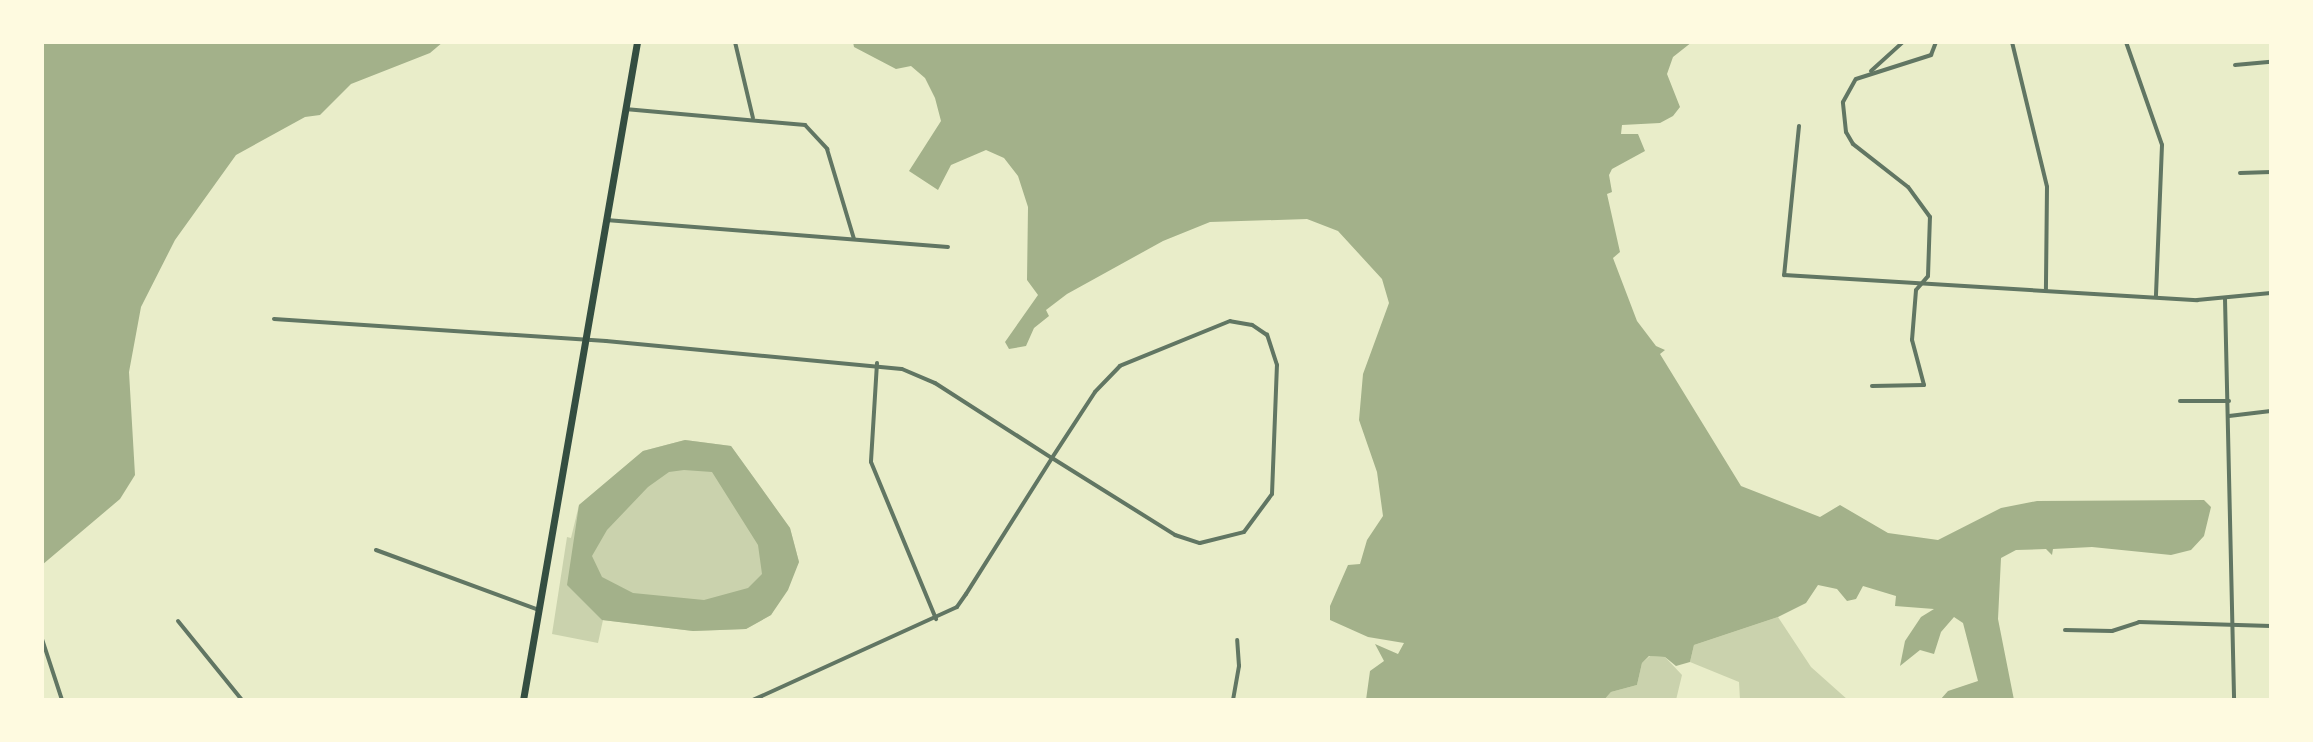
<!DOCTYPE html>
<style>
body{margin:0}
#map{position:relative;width:2313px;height:742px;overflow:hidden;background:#e9edc9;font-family:"Golos Text",sans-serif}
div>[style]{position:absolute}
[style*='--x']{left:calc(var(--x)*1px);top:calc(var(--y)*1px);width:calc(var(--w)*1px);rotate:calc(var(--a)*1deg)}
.green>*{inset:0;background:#cad2ad}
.water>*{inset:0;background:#a3b18a}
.minor>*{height:4px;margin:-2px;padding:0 2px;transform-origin:2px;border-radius:2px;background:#617663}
.primary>*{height:7px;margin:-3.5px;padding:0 3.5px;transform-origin:3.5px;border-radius:3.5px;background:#344e41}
span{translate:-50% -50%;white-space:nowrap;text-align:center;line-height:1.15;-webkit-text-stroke:6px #fefae0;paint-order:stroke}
.frame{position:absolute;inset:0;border:44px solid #fefae0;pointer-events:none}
</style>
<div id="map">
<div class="green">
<div style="clip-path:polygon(685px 440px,731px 446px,790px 528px,799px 562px,771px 615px,746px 629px,693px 631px,603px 620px,598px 643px,552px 634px,567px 537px,571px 538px,579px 505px,643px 451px)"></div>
<div style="clip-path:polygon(1778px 617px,1811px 667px,1848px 700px,1740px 700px,1739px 682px,1690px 662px,1694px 645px)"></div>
<div style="clip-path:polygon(1650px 656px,1665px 657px,1682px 675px,1676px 700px,1604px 700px,1611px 692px,1637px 685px,1642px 663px)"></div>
</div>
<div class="water">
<div style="clip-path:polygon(42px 42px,443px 42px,430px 53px,351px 84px,320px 115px,305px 117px,236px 155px,175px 240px,141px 307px,129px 372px,135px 475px,120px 499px,42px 565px)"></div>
<div style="clip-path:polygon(853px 42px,1692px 42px,1673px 57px,1667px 74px,1680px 107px,1673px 116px,1660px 123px,1622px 125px,1621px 134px,1638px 134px,1645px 151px,1612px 169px,1609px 175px,1612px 192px,1607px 194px,1620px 252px,1613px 258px,1637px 321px,1656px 346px,1665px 350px,1660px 354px,1741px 486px,1820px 517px,1840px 505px,1888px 533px,1938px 540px,2001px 508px,2037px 501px,2204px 500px,2211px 507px,2204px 536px,2191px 550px,2171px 555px,2092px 547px,2053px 549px,2052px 555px,2046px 549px,2016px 550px,2001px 558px,1998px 619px,2014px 700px,1940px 700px,1948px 691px,1978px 681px,1963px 623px,1954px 617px,1941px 632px,1934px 654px,1920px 650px,1900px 666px,1905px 641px,1921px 617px,1934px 609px,1895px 606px,1896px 596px,1863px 586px,1856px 599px,1847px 601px,1837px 589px,1818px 585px,1806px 603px,1778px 617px,1694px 645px,1690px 662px,1676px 666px,1665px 657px,1649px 656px,1642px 663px,1637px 685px,1611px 692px,1604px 700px,1366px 700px,1370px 671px,1384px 661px,1375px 644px,1398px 654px,1404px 643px,1368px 637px,1330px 620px,1330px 606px,1348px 565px,1360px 564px,1367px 540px,1383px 516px,1377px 472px,1359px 420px,1363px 374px,1389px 303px,1382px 279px,1338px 231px,1307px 219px,1210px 222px,1163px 241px,1067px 294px,1046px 310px,1049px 316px,1034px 328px,1026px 346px,1009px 349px,1005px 342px,1038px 295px,1027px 280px,1028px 207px,1018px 176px,1004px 158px,986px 150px,951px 165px,938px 190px,909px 171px,941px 121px,935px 98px,925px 78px,911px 66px,896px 69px,854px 47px)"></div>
<div style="clip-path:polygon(evenodd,685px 440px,731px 446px,790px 528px,799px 562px,788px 590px,771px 615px,746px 629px,693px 631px,602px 620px,567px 585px,579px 505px,643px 451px,685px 440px,684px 470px,712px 472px,758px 545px,762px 574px,748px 588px,704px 600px,633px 593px,602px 577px,592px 556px,607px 530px,648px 487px,669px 472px,684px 470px)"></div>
</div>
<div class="minor">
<div style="--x:735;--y:42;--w:78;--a:76.7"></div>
<div style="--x:2012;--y:42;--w:149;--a:76.4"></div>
<div style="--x:2047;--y:187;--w:103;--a:90.6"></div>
<div style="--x:2126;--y:42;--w:109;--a:70.7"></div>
<div style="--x:2162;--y:145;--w:152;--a:92.3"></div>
<div style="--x:2235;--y:65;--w:36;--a:-5"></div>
<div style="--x:1871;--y:71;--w:43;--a:-42.2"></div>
<div style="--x:625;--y:109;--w:181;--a:5.1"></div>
<div style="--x:805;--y:125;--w:33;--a:47"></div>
<div style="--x:827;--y:149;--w:94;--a:73.3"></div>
<div style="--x:1799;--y:126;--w:150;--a:95.7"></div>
<div style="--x:1784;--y:275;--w:414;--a:3.5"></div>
<div style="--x:2197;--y:300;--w:74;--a:-5.4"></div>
<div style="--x:2240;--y:173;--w:31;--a:-2"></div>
<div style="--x:606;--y:220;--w:343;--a:4.5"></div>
<div style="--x:2225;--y:299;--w:401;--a:88.7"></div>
<div style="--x:274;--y:319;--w:333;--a:3.8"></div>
<div style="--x:606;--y:341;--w:297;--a:5.4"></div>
<div style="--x:902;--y:369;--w:36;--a:23"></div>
<div style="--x:935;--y:383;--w:139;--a:32.7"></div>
<div style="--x:1052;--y:458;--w:145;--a:32"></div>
<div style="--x:1175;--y:535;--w:26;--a:18"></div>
<div style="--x:1200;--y:543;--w:45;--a:-14"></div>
<div style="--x:1244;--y:532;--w:47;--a:-53.6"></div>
<div style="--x:1272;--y:494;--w:129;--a:-87.8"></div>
<div style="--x:1277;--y:365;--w:32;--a:-108"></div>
<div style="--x:1267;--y:335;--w:18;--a:-146"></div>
<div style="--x:1252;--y:325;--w:22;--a:-170"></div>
<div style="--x:1230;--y:321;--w:119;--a:157.8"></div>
<div style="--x:1120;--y:366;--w:36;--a:134"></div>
<div style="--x:1095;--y:392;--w:79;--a:123.1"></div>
<div style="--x:1052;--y:458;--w:161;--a:122.3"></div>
<div style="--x:966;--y:594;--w:16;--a:125"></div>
<div style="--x:957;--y:607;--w:224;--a:155.5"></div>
<div style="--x:877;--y:363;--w:99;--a:93.5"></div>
<div style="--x:871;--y:462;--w:170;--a:67.5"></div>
<div style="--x:1872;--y:386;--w:52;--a:-1.1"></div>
<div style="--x:1924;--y:385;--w:47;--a:-104.9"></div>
<div style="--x:1912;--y:340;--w:50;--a:-85.4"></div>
<div style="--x:1916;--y:290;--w:18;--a:-49"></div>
<div style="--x:1928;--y:276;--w:59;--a:-88.1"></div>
<div style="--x:1930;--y:217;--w:37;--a:-126"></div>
<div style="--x:1908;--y:187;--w:70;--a:-142"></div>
<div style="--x:1853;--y:144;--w:14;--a:-120"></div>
<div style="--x:1846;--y:132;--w:30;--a:-96"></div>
<div style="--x:1843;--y:102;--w:26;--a:-61"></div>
<div style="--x:1856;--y:79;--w:79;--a:-17.7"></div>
<div style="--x:1931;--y:55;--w:14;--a:-69"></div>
<div style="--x:2180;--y:401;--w:49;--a:0"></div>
<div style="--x:2229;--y:416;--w:42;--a:-6.8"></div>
<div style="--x:376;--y:550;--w:174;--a:20.2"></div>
<div style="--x:178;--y:621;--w:102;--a:51"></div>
<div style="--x:2065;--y:630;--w:47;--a:1.2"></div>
<div style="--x:2112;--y:631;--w:28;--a:-18"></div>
<div style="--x:2139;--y:622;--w:132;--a:1.7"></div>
<div style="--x:42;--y:639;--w:64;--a:71.8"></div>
<div style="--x:1233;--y:700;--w:35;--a:-80"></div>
<div style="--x:1239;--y:666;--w:26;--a:-94"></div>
</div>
<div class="primary">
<div style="--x:523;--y:700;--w:668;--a:-80.17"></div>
</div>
<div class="frame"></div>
</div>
